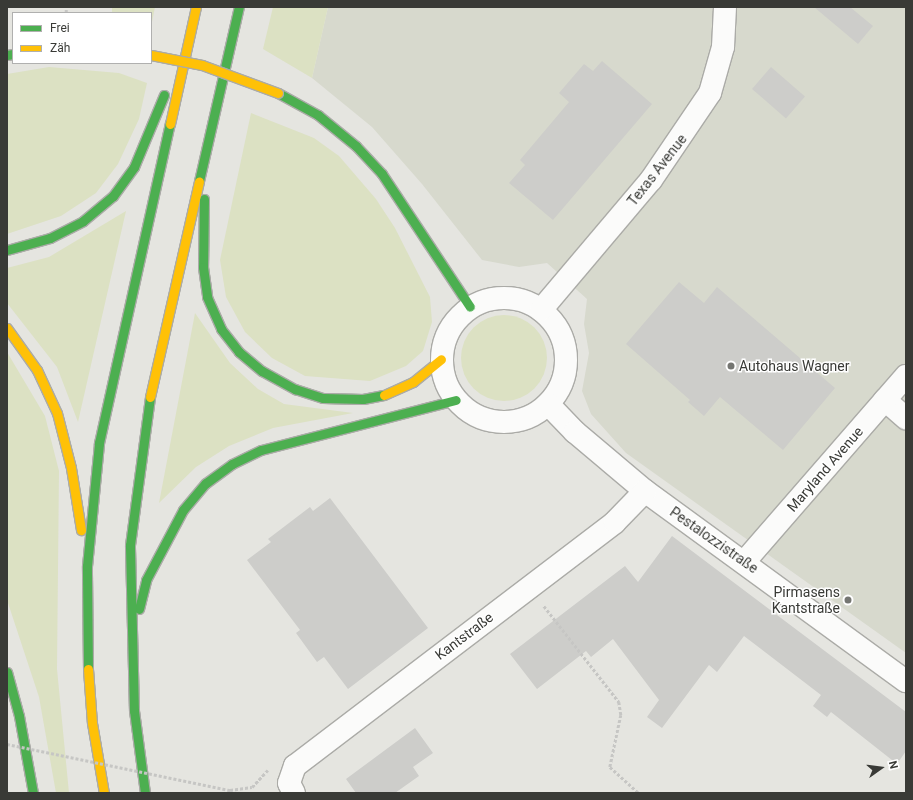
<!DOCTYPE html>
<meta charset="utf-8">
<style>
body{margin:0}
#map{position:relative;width:913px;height:800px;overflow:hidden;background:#e5e5e0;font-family:Roboto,sans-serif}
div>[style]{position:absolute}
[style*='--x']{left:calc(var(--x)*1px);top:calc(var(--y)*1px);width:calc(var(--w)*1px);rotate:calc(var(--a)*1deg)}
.built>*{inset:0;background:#d7d9cd}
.green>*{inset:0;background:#dce1c3}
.round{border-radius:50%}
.building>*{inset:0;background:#cdcdca;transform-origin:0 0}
.path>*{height:2.5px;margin-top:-1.25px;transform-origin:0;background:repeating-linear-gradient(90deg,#c6c6c4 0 3px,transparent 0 5px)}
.roads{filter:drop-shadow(1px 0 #ababa7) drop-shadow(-1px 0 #ababa7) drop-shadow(0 1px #ababa7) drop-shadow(0 -1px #ababa7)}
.street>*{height:22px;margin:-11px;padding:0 11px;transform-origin:11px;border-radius:11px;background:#fbfbfa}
.street>.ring{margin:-11px;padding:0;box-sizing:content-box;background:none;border:22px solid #fbfbfa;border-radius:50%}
.fast>*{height:9px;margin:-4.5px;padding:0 4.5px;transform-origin:4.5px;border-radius:4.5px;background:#4caf50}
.slow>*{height:9px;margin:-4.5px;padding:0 4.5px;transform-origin:4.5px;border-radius:4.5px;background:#ffc107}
.path-bridge>*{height:2.5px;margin-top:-1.25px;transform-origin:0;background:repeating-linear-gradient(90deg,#c6c6c4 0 3px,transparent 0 5px)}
.bridges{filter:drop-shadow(1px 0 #ababa7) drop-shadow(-1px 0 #ababa7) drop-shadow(0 1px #ababa7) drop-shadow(0 -1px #ababa7)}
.slow-bridge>*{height:9px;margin:-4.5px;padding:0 4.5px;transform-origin:4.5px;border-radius:4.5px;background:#ffc107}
.dots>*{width:11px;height:11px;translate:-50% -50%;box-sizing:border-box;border:2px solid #fff;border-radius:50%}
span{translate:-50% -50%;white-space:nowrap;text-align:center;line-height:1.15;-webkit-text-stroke:3px #fff;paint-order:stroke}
.street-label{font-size:14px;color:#393a36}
.poi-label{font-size:14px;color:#393a36}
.left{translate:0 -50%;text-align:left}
.right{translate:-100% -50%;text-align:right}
.frame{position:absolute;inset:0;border:8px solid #393a36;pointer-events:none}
.legend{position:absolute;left:12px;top:12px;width:140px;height:52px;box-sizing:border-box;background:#fff;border:1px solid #b0b0af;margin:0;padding:5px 7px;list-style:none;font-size:12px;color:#393a36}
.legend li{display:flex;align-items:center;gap:8px;height:20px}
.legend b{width:20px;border:1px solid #b0b0af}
.north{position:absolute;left:861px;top:748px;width:40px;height:40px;-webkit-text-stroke:3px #fff;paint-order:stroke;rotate:76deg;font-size:11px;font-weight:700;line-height:16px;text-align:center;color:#393a36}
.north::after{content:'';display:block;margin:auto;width:14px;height:18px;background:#393a36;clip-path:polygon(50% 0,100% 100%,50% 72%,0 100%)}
</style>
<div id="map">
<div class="built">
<div style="clip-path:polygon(328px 7px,906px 7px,906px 653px,626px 453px,591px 414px,582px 391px,589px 353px,584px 324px,587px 299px,547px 263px,519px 267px,482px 260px,422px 184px,372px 127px,312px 78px)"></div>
</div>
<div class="green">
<div style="clip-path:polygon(112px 7px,155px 7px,152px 22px,151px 13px,112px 13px)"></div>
<div style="clip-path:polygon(273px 7px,328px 7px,312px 78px,263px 49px)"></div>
<div style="clip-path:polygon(49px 67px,119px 73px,147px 83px,139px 119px,118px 164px,96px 193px,61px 216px,7px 234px,7px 74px)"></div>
<div style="clip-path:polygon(251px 113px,314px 138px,339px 156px,376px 199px,395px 228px,430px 297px,432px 322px,423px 351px,406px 366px,370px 381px,305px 376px,272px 358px,245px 332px,226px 297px,220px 260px)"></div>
<div style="clip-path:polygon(126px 211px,78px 422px,57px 367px,7px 303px,7px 268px,49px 257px)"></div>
<div style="clip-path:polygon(195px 313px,230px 363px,258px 389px,284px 404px,353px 413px,273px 428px,229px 446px,196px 467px,159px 503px)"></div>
<div class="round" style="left:461px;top:315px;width:86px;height:86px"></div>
<div style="clip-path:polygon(7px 352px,45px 416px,59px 471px,57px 669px,69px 793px,56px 793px,39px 697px,7px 600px)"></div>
</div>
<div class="building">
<div style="clip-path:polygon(814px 7px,850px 7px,873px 26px,858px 44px)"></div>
<div style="clip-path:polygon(602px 61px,652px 104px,553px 220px,509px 183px,525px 165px,520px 160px,569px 102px,559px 93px,584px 64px,593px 71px)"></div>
<div style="left:771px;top:67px;width:45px;height:29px;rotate:41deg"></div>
<div style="clip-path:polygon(679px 282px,704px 303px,717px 287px,835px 388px,783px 450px,720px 397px,704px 416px,688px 402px,690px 400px,626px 344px)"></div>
<div style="clip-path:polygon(330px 498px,428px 628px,348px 689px,324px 657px,317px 662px,296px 633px,300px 630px,247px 560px,271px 542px,268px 539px,310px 507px,313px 511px)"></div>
<div style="clip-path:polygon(672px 536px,906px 712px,906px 751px,897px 764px,831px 712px,827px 717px,813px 706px,821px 695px,744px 636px,717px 672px,709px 665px,662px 728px,647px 717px,659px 700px,613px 639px,591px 657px,586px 651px,537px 689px,510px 654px,625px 566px,638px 582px)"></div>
<div style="clip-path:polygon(415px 728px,433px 753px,413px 767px,419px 776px,395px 793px,356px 793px,346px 779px)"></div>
</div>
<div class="path">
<div style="--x:66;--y:13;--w:6;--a:-90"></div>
<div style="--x:544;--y:606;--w:122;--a:52"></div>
<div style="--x:619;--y:702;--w:13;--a:81"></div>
<div style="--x:621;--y:715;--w:53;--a:101.9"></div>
<div style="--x:610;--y:767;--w:39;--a:42"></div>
<div style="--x:230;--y:790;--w:22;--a:-8"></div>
<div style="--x:252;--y:787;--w:23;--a:-47"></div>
</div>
<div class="roads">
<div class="street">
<div class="ring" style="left:442px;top:298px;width:102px;height:102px"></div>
<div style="--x:541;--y:310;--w:170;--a:-49.8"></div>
<div style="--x:651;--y:180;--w:105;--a:-55.9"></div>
<div style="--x:710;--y:93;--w:48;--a:-74.2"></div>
<div style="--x:723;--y:47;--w:40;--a:-87.1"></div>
<div style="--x:885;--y:400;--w:28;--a:41"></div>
<div style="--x:548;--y:404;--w:39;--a:46"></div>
<div style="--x:575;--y:432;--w:92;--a:40.1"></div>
<div style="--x:645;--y:491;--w:323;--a:36.1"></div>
<div style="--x:745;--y:561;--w:245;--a:-49"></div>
<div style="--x:294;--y:793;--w:11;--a:-117"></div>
<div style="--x:289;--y:783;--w:18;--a:-71"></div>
<div style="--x:295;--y:766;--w:402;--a:-37.3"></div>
<div style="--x:615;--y:522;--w:43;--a:-45.9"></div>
</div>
<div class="fast">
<div style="--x:7;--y:55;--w:6;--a:-9"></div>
<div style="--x:278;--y:93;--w:46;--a:28.8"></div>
<div style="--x:318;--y:115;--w:49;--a:39.2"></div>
<div style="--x:356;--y:146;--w:38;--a:47"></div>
<div style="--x:382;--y:174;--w:159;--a:56.5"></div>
<div style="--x:199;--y:181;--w:179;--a:-77.1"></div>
<div style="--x:204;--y:199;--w:68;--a:90.8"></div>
<div style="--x:203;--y:267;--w:30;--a:82"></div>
<div style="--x:207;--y:297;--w:35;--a:66"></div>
<div style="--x:221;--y:329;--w:29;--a:52"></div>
<div style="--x:239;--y:352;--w:30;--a:40"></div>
<div style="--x:262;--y:371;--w:38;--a:29"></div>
<div style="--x:295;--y:389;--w:29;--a:18"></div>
<div style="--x:323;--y:398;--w:40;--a:1.4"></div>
<div style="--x:363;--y:399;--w:21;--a:-11"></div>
<div style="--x:7;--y:250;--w:45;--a:-15.6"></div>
<div style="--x:50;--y:238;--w:37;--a:-27"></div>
<div style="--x:83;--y:221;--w:39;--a:-40"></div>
<div style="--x:113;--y:196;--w:36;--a:-54"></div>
<div style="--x:134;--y:167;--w:78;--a:-67.4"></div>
<div style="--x:139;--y:609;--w:30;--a:-76"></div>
<div style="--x:146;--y:580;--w:79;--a:-62.1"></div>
<div style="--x:183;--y:510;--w:35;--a:-50"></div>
<div style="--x:206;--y:483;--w:32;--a:-36"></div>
<div style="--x:232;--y:464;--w:32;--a:-26"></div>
<div style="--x:261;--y:450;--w:201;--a:-14.4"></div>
<div style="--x:88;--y:669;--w:103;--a:-90.6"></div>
<div style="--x:87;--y:566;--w:124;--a:-84.4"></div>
<div style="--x:99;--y:443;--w:327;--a:-77.5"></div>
<div style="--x:7;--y:672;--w:46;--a:74.7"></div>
<div style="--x:19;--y:716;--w:78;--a:79.7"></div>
<div style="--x:145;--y:793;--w:83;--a:-97.6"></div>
<div style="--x:134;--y:711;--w:166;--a:-91.4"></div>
<div style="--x:130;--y:545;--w:149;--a:-82.3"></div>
</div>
<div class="slow">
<div style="--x:170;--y:124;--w:120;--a:-77.5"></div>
<div style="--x:7;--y:328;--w:52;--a:54.5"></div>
<div style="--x:37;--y:370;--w:47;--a:65.1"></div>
<div style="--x:57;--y:413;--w:57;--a:75.7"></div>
<div style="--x:71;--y:468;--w:63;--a:80.8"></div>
<div style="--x:384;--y:395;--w:32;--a:-24"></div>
<div style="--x:413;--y:382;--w:36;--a:-39"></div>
<div style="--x:150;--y:397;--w:221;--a:-77.2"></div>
<div style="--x:88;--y:669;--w:54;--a:85.8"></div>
<div style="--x:92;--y:723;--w:71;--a:80.3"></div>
</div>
</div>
<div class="path-bridge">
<div style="--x:7;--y:744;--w:228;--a:11.7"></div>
</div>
<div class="bridges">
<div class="slow-bridge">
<div style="--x:151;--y:55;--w:52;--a:11.1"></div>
<div style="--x:202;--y:65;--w:81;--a:20.2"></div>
</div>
</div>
<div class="dots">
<div style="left:731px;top:366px;background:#757672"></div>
<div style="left:848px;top:600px;background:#757672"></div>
</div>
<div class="street-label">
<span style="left:657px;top:170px;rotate:-52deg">Texas Avenue</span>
<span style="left:825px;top:469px;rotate:-49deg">Maryland Avenue</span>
<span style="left:714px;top:540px;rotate:35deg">Pestalozzistraße</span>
<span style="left:464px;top:636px;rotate:-37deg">Kantstraße</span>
</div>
<div class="poi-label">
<span class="left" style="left:739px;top:366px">Autohaus Wagner</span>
<span class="right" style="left:840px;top:600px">Pirmasens<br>Kantstraße</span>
</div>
<div class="frame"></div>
<ul class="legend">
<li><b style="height:5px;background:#4caf50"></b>Frei</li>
<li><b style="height:5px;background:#ffc107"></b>Zäh</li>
</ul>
<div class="north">N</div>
</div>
